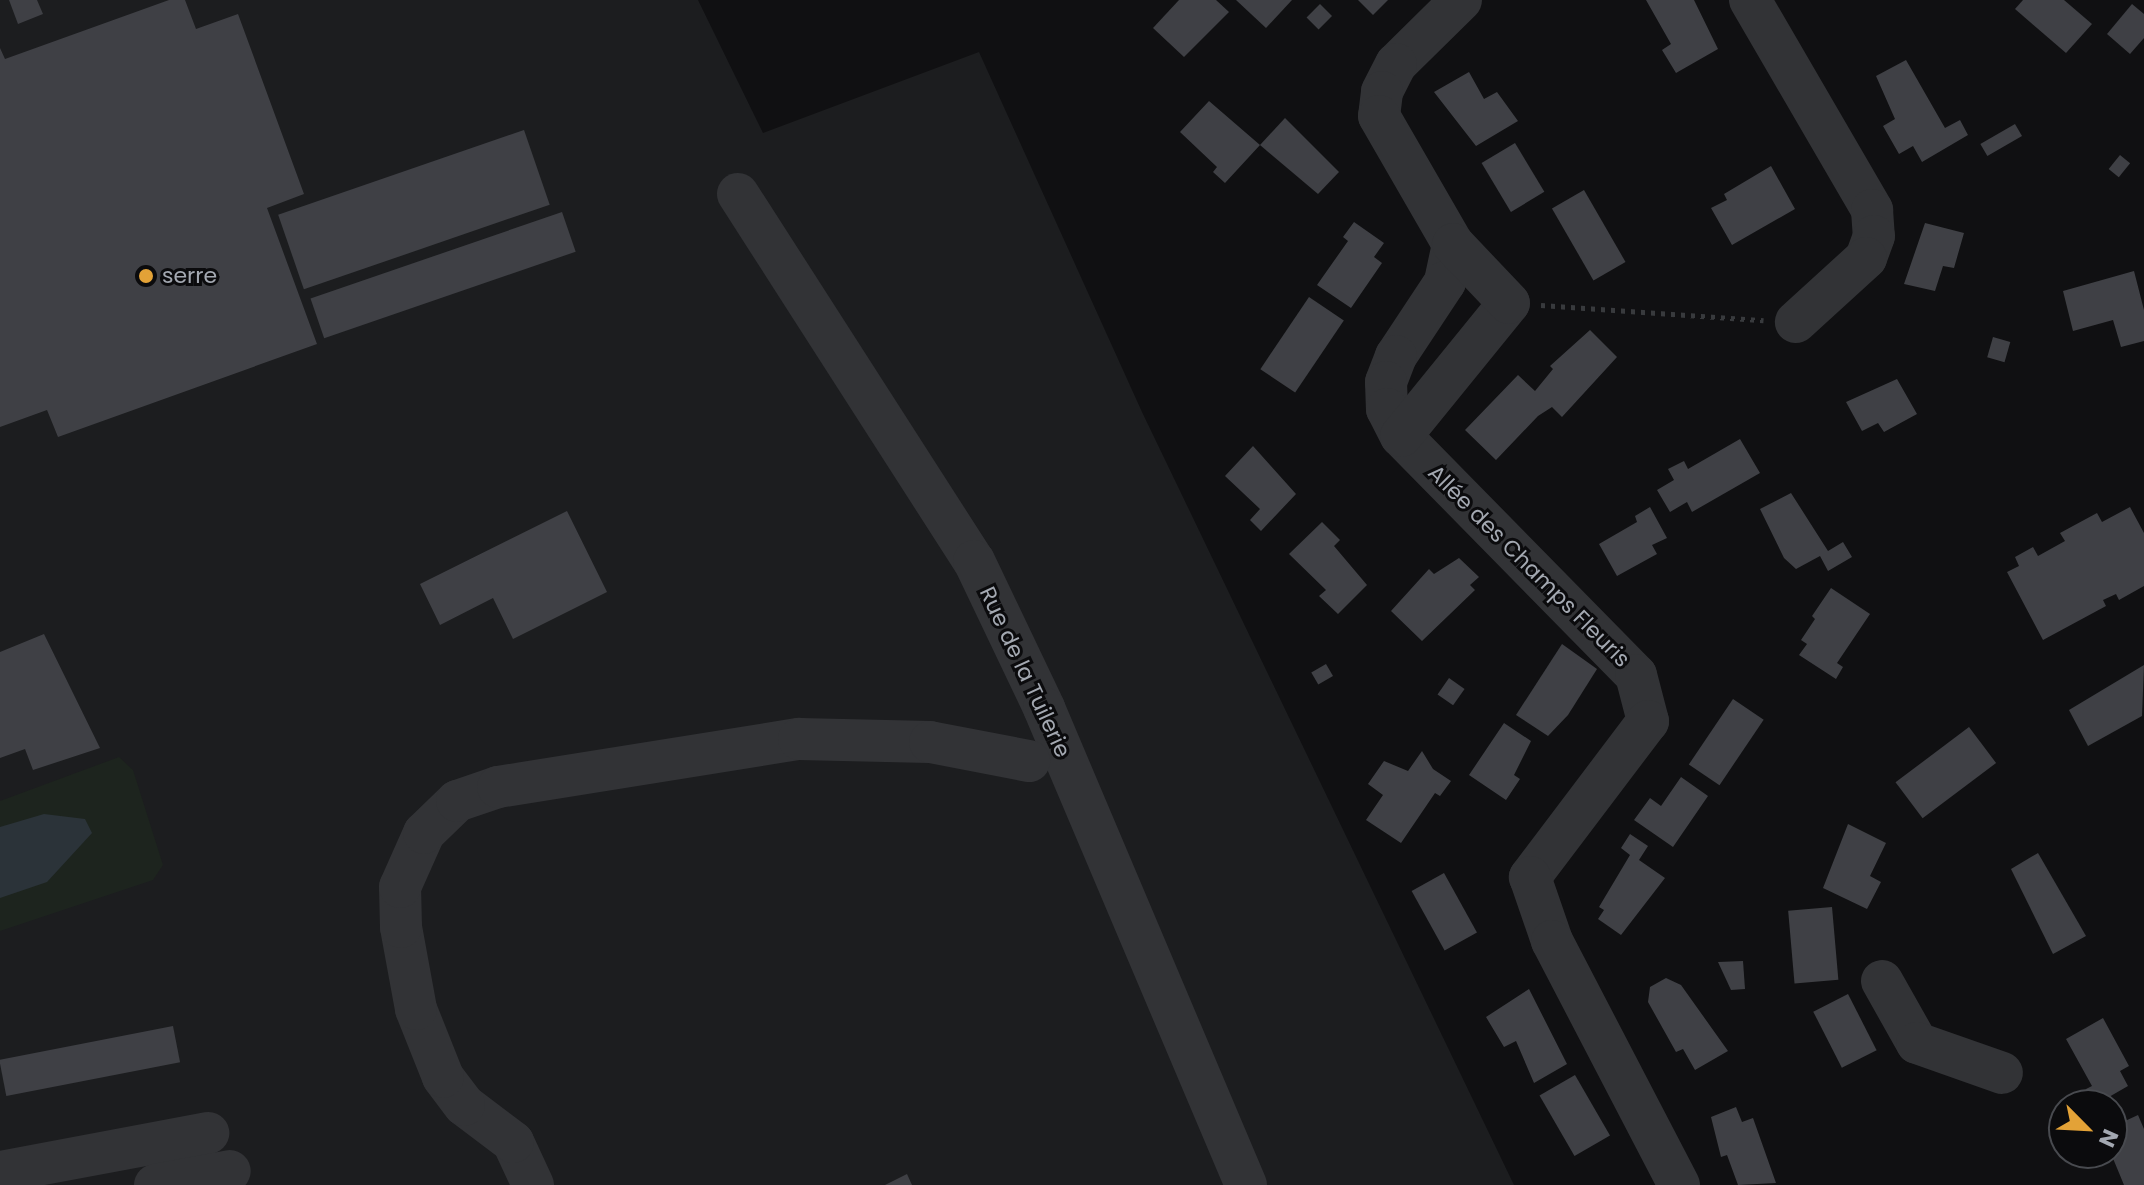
<!DOCTYPE html>
<meta charset="utf-8">
<style>
body{margin:0}
#map{position:relative;width:2144px;height:1185px;overflow:hidden;background:#101012;font-family:Poppins,sans-serif}
div>[style]{position:absolute}
[style*='--x']{left:calc(var(--x)*1px);top:calc(var(--y)*1px);width:calc(var(--w)*1px);rotate:calc(var(--a)*1deg)}
.built>*{inset:0;background:#1c1d1f}
.green>*{inset:0;background:#1d241e}
.water>*{inset:0;background:#2b3339}
.building>*{inset:0;background:#3f4045;transform-origin:0 0}
.path>*{height:5px;margin-top:-2.5px;transform-origin:0;background:repeating-linear-gradient(90deg,#383a3d 0 4px,transparent 0 10px)}
.minor>*{height:42px;margin:-21px;padding:0 21px;transform-origin:21px;border-radius:21px;background:#323336}
.dots>*{width:22px;height:22px;translate:-50% -50%;box-sizing:border-box;border:4px solid #0b0b0d;border-radius:50%}
span{translate:-50% -50%;white-space:nowrap;text-align:center;line-height:1.15;-webkit-text-stroke:6px #0b0b0d;paint-order:stroke}
.poi-label{font-size:22px;color:#a3a8b1}
.left{translate:0 -50%;text-align:left}
.street-label{font-size:22px;color:#a3a8b1}
.north{position:absolute;left:2048px;top:1089px;width:80px;height:80px;box-sizing:border-box;background:#0b0b0d;border:2px solid #484a4f;border-radius:50%;rotate:114deg;font-size:22px;font-weight:700;line-height:32px;text-align:center;color:#a3a8b1}
.north::after{content:'';display:block;margin:auto;width:28px;height:36px;background:#e3a237;clip-path:polygon(50% 0,100% 100%,50% 72%,0 100%)}
</style>
<div id="map">
<div class="built">
<div style="clip-path:polygon(0 0,698px 0,763px 133px,979px 52px,1142px 412px,1514px 1185px,0 1185px)"></div>
</div>
<div class="green">
<div style="clip-path:polygon(119px 757px,133px 770px,163px 865px,153px 880px,0 931px,0 801px)"></div>
</div>
<div class="water">
<div style="clip-path:polygon(44px 814px,85px 819px,92px 833px,47px 882px,0 898px,0 827px)"></div>
</div>
<div class="building">
<div style="clip-path:polygon(9px 0,37px 0,43px 14px,18px 24px)"></div>
<div style="clip-path:polygon(169px 0,185px 0,196px 29px,238px 14px,304px 194px,267px 208px,317px 344px,58px 437px,47px 410px,0 427px,0 48px,5px 59px)"></div>
<div style="clip-path:polygon(1179px 0,1216px 0,1229px 12px,1184px 57px,1153px 28px)"></div>
<div style="clip-path:polygon(1236px 0,1292px 0,1266px 28px)"></div>
<div style="clip-path:polygon(1358px 0,1388px 0,1373px 15px)"></div>
<div style="clip-path:polygon(1646px 0,1694px 0,1718px 49px,1676px 73px,1662px 50px,1671px 44px)"></div>
<div style="clip-path:polygon(2023px 0,2064px 0,2092px 24px,2066px 53px,2015px 9px)"></div>
<div style="left:1320px;top:4px;width:17px;height:19px;rotate:45deg"></div>
<div style="clip-path:polygon(2132px 4px,2144px 14px,2144px 38px,2130px 54px,2107px 34px)"></div>
<div style="clip-path:polygon(1906px 60px,1945px 128px,1960px 120px,1968px 135px,1922px 162px,1913px 146px,1899px 154px,1883px 126px,1895px 119px,1876px 76px)"></div>
<div style="clip-path:polygon(1469px 72px,1484px 99px,1497px 92px,1518px 121px,1476px 146px,1434px 92px)"></div>
<div style="clip-path:polygon(1209px 101px,1260px 145px,1225px 183px,1213px 172px,1217px 167px,1180px 132px)"></div>
<div style="clip-path:polygon(1285px 118px,1339px 172px,1318px 194px,1260px 145px)"></div>
<div style="left:2015px;top:124px;width:14px;height:40px;rotate:60deg"></div>
<div style="left:524px;top:130px;width:79px;height:260px;rotate:71deg"></div>
<div style="left:1515px;top:143px;width:57px;height:39px;rotate:59deg"></div>
<div style="left:2120px;top:155px;width:13px;height:18px;rotate:39deg"></div>
<div style="clip-path:polygon(1771px 166px,1795px 209px,1732px 245px,1711px 208px,1727px 200px,1724px 194px)"></div>
<div style="left:1584px;top:190px;width:83px;height:37px;rotate:60deg"></div>
<div style="left:562px;top:212px;width:42px;height:266px;rotate:71deg"></div>
<div style="clip-path:polygon(1354px 222px,1384px 243px,1374px 257px,1382px 263px,1351px 308px,1317px 285px,1348px 241px,1343px 237px)"></div>
<div style="clip-path:polygon(1925px 223px,1964px 233px,1954px 268px,1943px 266px,1935px 291px,1904px 284px)"></div>
<div style="clip-path:polygon(2134px 271px,2144px 310px,2144px 341px,2121px 347px,2113px 320px,2073px 331px,2063px 291px)"></div>
<div style="left:1309px;top:297px;width:42px;height:87px;rotate:34deg"></div>
<div style="clip-path:polygon(1590px 330px,1617px 357px,1562px 417px,1552px 407px,1538px 416px,1496px 460px,1465px 430px,1518px 375px,1535px 391px,1553px 369px,1550px 366px)"></div>
<div style="left:1993px;top:337px;width:18px;height:21px;rotate:16deg"></div>
<div style="clip-path:polygon(1897px 379px,1917px 414px,1884px 432px,1878px 423px,1862px 431px,1846px 402px)"></div>
<div style="clip-path:polygon(1740px 439px,1760px 473px,1692px 512px,1687px 502px,1670px 512px,1657px 490px,1674px 480px,1668px 469px,1684px 461px,1688px 469px)"></div>
<div style="clip-path:polygon(1253px 446px,1296px 494px,1261px 531px,1250px 520px,1260px 509px,1225px 476px)"></div>
<div style="clip-path:polygon(1791px 493px,1828px 551px,1843px 542px,1852px 557px,1828px 571px,1820px 556px,1796px 569px,1784px 558px,1760px 509px)"></div>
<div style="clip-path:polygon(1650px 507px,1667px 538px,1652px 545px,1657px 554px,1617px 576px,1599px 544px,1637px 522px,1635px 516px)"></div>
<div style="clip-path:polygon(2130px 507px,2144px 533px,2144px 586px,2119px 600px,2116px 594px,2103px 600px,2106px 606px,2043px 640px,2007px 572px,2019px 566px,2015px 557px,2033px 547px,2038px 556px,2065px 541px,2060px 533px,2097px 513px,2102px 522px)"></div>
<div style="clip-path:polygon(567px 511px,607px 592px,513px 639px,493px 598px,440px 625px,420px 584px)"></div>
<div style="clip-path:polygon(1322px 522px,1340px 540px,1334px 546px,1367px 585px,1338px 614px,1319px 596px,1326px 590px,1289px 554px)"></div>
<div style="clip-path:polygon(1459px 558px,1479px 577px,1470px 585px,1475px 590px,1422px 641px,1391px 611px,1429px 569px,1434px 574px)"></div>
<div style="clip-path:polygon(1831px 588px,1870px 614px,1837px 663px,1843px 667px,1836px 679px,1799px 655px,1807px 644px,1801px 640px,1815px 619px,1812px 616px)"></div>
<div style="clip-path:polygon(44px 634px,100px 748px,33px 770px,25px 749px,0 758px,0 652px)"></div>
<div style="clip-path:polygon(1562px 644px,1597px 669px,1568px 715px,1548px 736px,1516px 715px)"></div>
<div style="left:1326px;top:664px;width:14px;height:17px;rotate:60deg"></div>
<div style="clip-path:polygon(2144px 665px,2142px 716px,2088px 746px,2069px 710px)"></div>
<div style="left:1449px;top:678px;width:19px;height:20px;rotate:35deg"></div>
<div style="left:1733px;top:699px;width:37px;height:79px;rotate:34deg"></div>
<div style="clip-path:polygon(1504px 723px,1531px 741px,1514px 775px,1520px 779px,1506px 800px,1469px 775px)"></div>
<div style="left:1969px;top:727px;width:45px;height:92px;rotate:53deg"></div>
<div style="clip-path:polygon(1422px 751px,1433px 769px,1451px 781px,1440px 796px,1435px 793px,1401px 843px,1366px 820px,1383px 795px,1368px 784px,1384px 761px,1408px 771px)"></div>
<div style="clip-path:polygon(1681px 777px,1708px 796px,1673px 847px,1634px 820px,1650px 798px,1661px 806px)"></div>
<div style="clip-path:polygon(1848px 824px,1886px 843px,1870px 876px,1881px 882px,1867px 909px,1823px 888px)"></div>
<div style="clip-path:polygon(1630px 834px,1648px 846px,1639px 860px,1665px 878px,1621px 935px,1598px 919px,1604px 910px,1599px 907px,1630px 855px,1621px 848px)"></div>
<div style="clip-path:polygon(2038px 853px,2086px 936px,2053px 954px,2011px 869px)"></div>
<div style="left:1444px;top:873px;width:68px;height:37px;rotate:61deg"></div>
<div style="left:1832px;top:907px;width:73px;height:44px;rotate:85deg"></div>
<div style="clip-path:polygon(1743px 961px,1745px 989px,1731px 990px,1718px 962px)"></div>
<div style="clip-path:polygon(1666px 978px,1681px 985px,1728px 1051px,1695px 1070px,1683px 1049px,1676px 1052px,1648px 1002px,1650px 987px)"></div>
<div style="clip-path:polygon(1529px 989px,1567px 1064px,1534px 1083px,1516px 1041px,1504px 1047px,1486px 1017px)"></div>
<div style="left:1848px;top:994px;width:63px;height:39px;rotate:63deg"></div>
<div style="clip-path:polygon(2103px 1018px,2129px 1066px,2120px 1071px,2128px 1086px,2095px 1105px,2086px 1089px,2092px 1086px,2066px 1039px)"></div>
<div style="left:173px;top:1026px;width:37px;height:177px;rotate:79deg"></div>
<div style="left:1575px;top:1075px;width:70px;height:41px;rotate:60deg"></div>
<div style="clip-path:polygon(1736px 1107px,1742px 1122px,1753px 1118px,1776px 1183px,1738px 1185px,1727px 1155px,1721px 1157px,1711px 1117px)"></div>
<div style="clip-path:polygon(2138px 1115px,2144px 1129px,2144px 1185px,2124px 1185px,2112px 1156px,2102px 1160px,2099px 1153px,2112px 1153px,2112px 1127px)"></div>
<div style="clip-path:polygon(907px 1174px,912px 1185px,885px 1185px)"></div>
</div>
<div class="path">
<div style="--x:1541;--y:305;--w:223;--a:3.9"></div>
</div>
<div class="minor">
<div style="--x:1461;--y:0;--w:91;--a:135.4"></div>
<div style="--x:1396;--y:64;--w:31;--a:117"></div>
<div style="--x:1382;--y:92;--w:24;--a:97"></div>
<div style="--x:1379;--y:116;--w:148;--a:60"></div>
<div style="--x:1453;--y:244;--w:39;--a:102"></div>
<div style="--x:1445;--y:282;--w:89;--a:123.5"></div>
<div style="--x:1396;--y:356;--w:28;--a:111"></div>
<div style="--x:1386;--y:382;--w:27;--a:88"></div>
<div style="--x:1387;--y:409;--w:30;--a:63"></div>
<div style="--x:1401;--y:436;--w:335;--a:45.5"></div>
<div style="--x:1636;--y:675;--w:48;--a:75.4"></div>
<div style="--x:1648;--y:721;--w:196;--a:127.1"></div>
<div style="--x:1530;--y:877;--w:68;--a:71"></div>
<div style="--x:1552;--y:941;--w:275;--a:62.5"></div>
<div style="--x:1750;--y:0;--w:243;--a:59.8"></div>
<div style="--x:1872;--y:210;--w:26;--a:86"></div>
<div style="--x:1874;--y:236;--w:23;--a:110"></div>
<div style="--x:1866;--y:258;--w:95;--a:137.6"></div>
<div style="--x:738;--y:194;--w:436;--a:57.3"></div>
<div style="--x:974;--y:561;--w:163;--a:64.5"></div>
<div style="--x:1044;--y:708;--w:518;--a:67.05"></div>
<div style="--x:1401;--y:436;--w:171;--a:-50.9"></div>
<div style="--x:1509;--y:303;--w:81;--a:-133.5"></div>
<div style="--x:1882;--y:981;--w:71;--a:60.6"></div>
<div style="--x:1917;--y:1043;--w:90;--a:19.4"></div>
<div style="--x:0;--y:1172;--w:212;--a:-10.6"></div>
<div style="--x:155;--y:1185;--w:76;--a:-10.6"></div>
<div style="--x:533;--y:1185;--w:47;--a:-114.9"></div>
<div style="--x:513;--y:1142;--w:61;--a:-142.9"></div>
<div style="--x:464;--y:1105;--w:35;--a:-127"></div>
<div style="--x:443;--y:1077;--w:73;--a:-111.7"></div>
<div style="--x:416;--y:1009;--w:83;--a:-100.4"></div>
<div style="--x:401;--y:927;--w:40;--a:-91.4"></div>
<div style="--x:400;--y:887;--w:59;--a:-66"></div>
<div style="--x:424;--y:833;--w:46;--a:-44.1"></div>
<div style="--x:457;--y:801;--w:43;--a:-18.9"></div>
<div style="--x:498;--y:787;--w:305;--a:-9.1"></div>
<div style="--x:799;--y:739;--w:131;--a:1.3"></div>
<div style="--x:930;--y:742;--w:101;--a:10.9"></div>
</div>
<div class="dots">
<div style="left:146px;top:276px;background:#e3a237"></div>
</div>
<div class="poi-label">
<span class="left" style="left:162px;top:276px">serre</span>
</div>
<div class="street-label">
<span style="left:1529px;top:566px;rotate:45deg">Allée des Champs Fleuris</span>
<span style="left:1025px;top:672px;rotate:65deg">Rue de la Tuilerie</span>
</div>
<div class="north">N</div>
</div>
